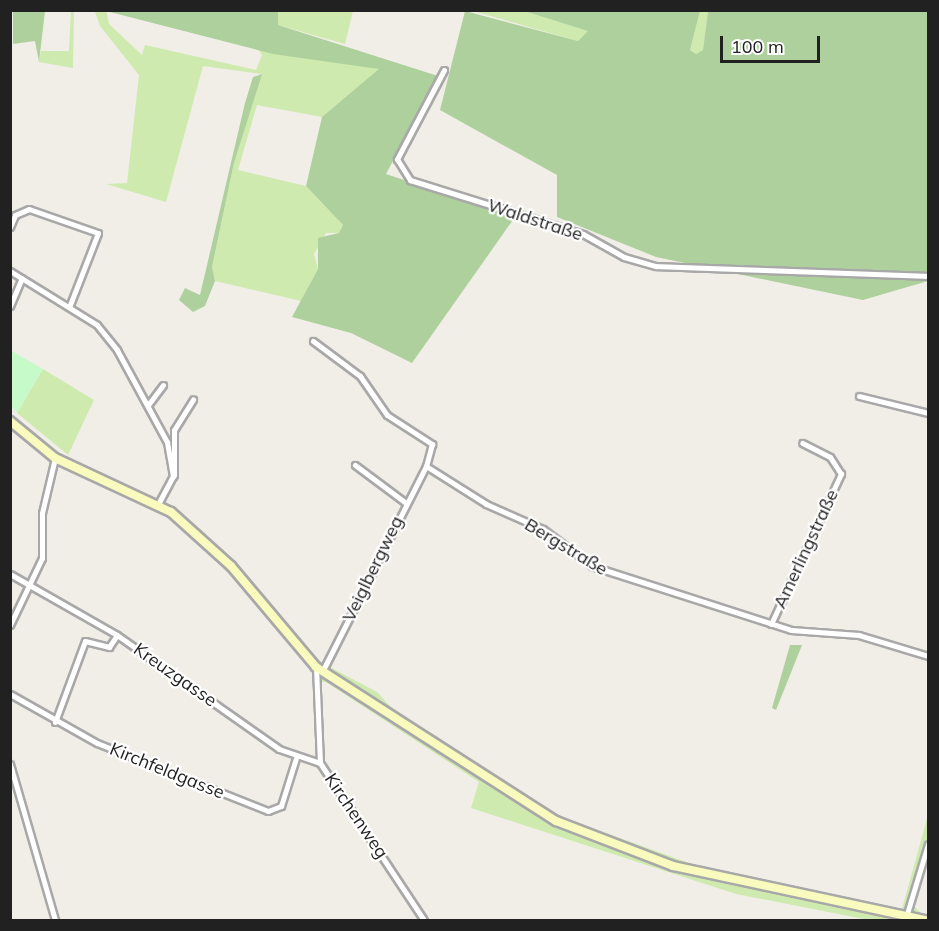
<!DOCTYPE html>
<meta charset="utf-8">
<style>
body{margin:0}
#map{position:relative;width:939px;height:931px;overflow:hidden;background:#f1eee7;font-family:Mulish,sans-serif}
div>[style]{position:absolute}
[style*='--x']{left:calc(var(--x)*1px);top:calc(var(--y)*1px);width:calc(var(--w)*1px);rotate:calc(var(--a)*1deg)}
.grass>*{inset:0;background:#ceeaae}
.forest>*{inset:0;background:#add09c}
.park>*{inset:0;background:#c6fac8}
.roads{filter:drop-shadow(2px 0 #a8a8a8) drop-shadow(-2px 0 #a8a8a8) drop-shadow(0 2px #a8a8a8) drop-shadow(0 -2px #a8a8a8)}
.minor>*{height:5px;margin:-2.5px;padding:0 2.5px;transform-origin:2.5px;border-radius:2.5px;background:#fff}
.secondary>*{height:8px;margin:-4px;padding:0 4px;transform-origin:4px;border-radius:4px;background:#f9fabd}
span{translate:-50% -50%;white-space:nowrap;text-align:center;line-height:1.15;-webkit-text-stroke:4.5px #fff;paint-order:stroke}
.street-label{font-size:18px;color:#212121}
.frame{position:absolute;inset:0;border:12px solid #212121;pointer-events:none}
.scale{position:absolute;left:720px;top:36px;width:100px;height:27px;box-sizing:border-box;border:3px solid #212121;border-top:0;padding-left:8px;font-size:18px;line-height:21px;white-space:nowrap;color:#212121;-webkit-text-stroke:4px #fff;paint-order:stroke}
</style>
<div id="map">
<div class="grass">
<div style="clip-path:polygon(106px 10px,109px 24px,142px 55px,145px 45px,256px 70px,262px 55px,257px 48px,380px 69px,322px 117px,257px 105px,238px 170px,306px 186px,343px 225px,339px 233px,326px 233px,314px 254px,318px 269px,301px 301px,215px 281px,212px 267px,234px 163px,261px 74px,203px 66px,166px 202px,106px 184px,127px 183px,139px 75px,100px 26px,95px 12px,74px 11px,73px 68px,39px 62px,41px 51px,69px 51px,71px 11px)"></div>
<div style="clip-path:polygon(278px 11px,353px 11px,345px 44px,278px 25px)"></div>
<div style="clip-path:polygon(473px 11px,524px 11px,589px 31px,578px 41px)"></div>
<div style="clip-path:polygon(700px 11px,708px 11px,703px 50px,696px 54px,690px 50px)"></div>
<div style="clip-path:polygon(43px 369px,94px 400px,68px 455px,17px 413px)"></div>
<div style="clip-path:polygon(324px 664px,377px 692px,392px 708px,559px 816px,700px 867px,902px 909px,928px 815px,928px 860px,914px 906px,928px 920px,869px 920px,736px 894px,471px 808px,479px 782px,326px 682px,316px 682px)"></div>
</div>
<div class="forest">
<div style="clip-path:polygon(13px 11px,45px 11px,39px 62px,35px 41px,13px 44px)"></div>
<div style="clip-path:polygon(106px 11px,278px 11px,278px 25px,438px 76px,386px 174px,515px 217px,412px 363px,351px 333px,292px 317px,318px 269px,318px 238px,339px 233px,343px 225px,306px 186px,322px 117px,379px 69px,273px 54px)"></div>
<div style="clip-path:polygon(465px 11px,578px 41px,588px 31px,524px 11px,700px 11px,690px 50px,696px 54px,703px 50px,708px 11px,928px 11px,928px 281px,863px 300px,656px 257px,557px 217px,557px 175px,440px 110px)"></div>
<div style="clip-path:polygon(262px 74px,234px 163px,212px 267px,215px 281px,205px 306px,193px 312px,179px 300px,185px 288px,200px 295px,245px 103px,253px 77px)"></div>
<div style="clip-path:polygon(790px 645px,802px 645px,776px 710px,772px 708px)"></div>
</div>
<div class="park">
<div style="clip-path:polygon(10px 350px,43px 369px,17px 413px,11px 406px)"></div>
</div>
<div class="roads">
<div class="minor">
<div style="--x:444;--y:70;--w:101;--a:117.8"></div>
<div style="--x:397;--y:159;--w:25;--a:58"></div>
<div style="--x:410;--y:180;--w:181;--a:17.3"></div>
<div style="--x:583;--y:234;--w:47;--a:29.3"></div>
<div style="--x:624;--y:257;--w:33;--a:16"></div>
<div style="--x:656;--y:266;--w:272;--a:2.1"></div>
<div style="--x:10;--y:227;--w:13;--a:-67"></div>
<div style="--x:15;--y:215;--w:15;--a:-23"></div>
<div style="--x:29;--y:209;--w:73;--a:19.2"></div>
<div style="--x:98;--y:233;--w:77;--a:111.3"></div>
<div style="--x:10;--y:271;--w:102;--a:31.8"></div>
<div style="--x:97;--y:325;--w:32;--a:51"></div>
<div style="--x:117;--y:350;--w:105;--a:61.5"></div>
<div style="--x:167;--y:442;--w:35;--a:80"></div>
<div style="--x:173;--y:476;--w:32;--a:118"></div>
<div style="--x:10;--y:306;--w:30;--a:-67"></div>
<div style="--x:313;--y:341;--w:59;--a:36.7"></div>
<div style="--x:360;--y:376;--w:47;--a:55.3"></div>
<div style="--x:387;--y:415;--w:54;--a:32.8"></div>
<div style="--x:432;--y:444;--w:23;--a:105"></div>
<div style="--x:426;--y:466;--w:71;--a:32.3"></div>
<div style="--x:486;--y:504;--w:62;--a:23.7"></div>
<div style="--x:543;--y:529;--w:61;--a:37.1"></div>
<div style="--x:592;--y:566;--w:209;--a:17.8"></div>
<div style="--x:791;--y:630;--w:68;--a:4.2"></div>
<div style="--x:859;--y:635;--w:72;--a:16.9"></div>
<div style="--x:859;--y:396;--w:71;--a:13.8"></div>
<div style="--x:148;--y:405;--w:25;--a:-53"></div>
<div style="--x:355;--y:465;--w:64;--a:36.7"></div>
<div style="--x:174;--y:475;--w:45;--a:-90"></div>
<div style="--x:174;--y:430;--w:36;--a:-58"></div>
<div style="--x:10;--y:574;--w:123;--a:29.7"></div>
<div style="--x:117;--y:635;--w:198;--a:35.1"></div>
<div style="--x:279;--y:749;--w:43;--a:18.9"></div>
<div style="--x:771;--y:624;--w:166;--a:-65"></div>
<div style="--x:841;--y:474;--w:20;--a:-123"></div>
<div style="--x:830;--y:457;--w:31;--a:-153"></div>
<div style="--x:10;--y:625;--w:74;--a:-64.5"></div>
<div style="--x:42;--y:558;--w:45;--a:-90"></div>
<div style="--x:42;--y:513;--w:57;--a:-76.7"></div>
<div style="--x:316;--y:667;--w:96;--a:87.6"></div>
<div style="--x:320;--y:763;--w:188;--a:56.5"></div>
<div style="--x:322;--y:672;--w:231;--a:-63.2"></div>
<div style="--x:10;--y:694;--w:100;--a:29.4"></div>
<div style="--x:97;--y:743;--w:184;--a:21.7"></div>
<div style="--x:268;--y:811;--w:14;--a:-21"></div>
<div style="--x:281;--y:806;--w:50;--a:-72.6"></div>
<div style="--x:55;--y:722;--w:86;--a:-69.7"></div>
<div style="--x:85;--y:641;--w:25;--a:14"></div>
<div style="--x:109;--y:647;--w:14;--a:-56"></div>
<div style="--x:10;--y:764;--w:162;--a:73.9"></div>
<div style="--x:906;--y:917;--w:76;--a:-73.2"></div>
</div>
<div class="secondary">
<div style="--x:10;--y:421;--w:58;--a:39.4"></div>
<div style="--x:55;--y:458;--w:128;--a:25"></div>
<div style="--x:171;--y:512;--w:81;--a:42"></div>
<div style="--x:231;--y:566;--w:132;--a:49.9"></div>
<div style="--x:316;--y:667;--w:285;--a:32.7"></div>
<div style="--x:556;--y:821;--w:125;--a:21"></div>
<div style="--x:673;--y:866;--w:258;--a:12.1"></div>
</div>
</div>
<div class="street-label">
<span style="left:535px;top:220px;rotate:18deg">Waldstraße</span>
<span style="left:566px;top:547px;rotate:31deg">Bergstraße</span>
<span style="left:806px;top:549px;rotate:-65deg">Amerlingstraße</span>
<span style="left:373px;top:569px;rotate:-64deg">Veiglbergweg</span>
<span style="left:175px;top:675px;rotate:35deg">Kreuzgasse</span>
<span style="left:167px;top:771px;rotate:22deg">Kirchfeldgasse</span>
<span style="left:356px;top:816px;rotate:56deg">Kirchenweg</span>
</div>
<div class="frame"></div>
<div class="scale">100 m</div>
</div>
